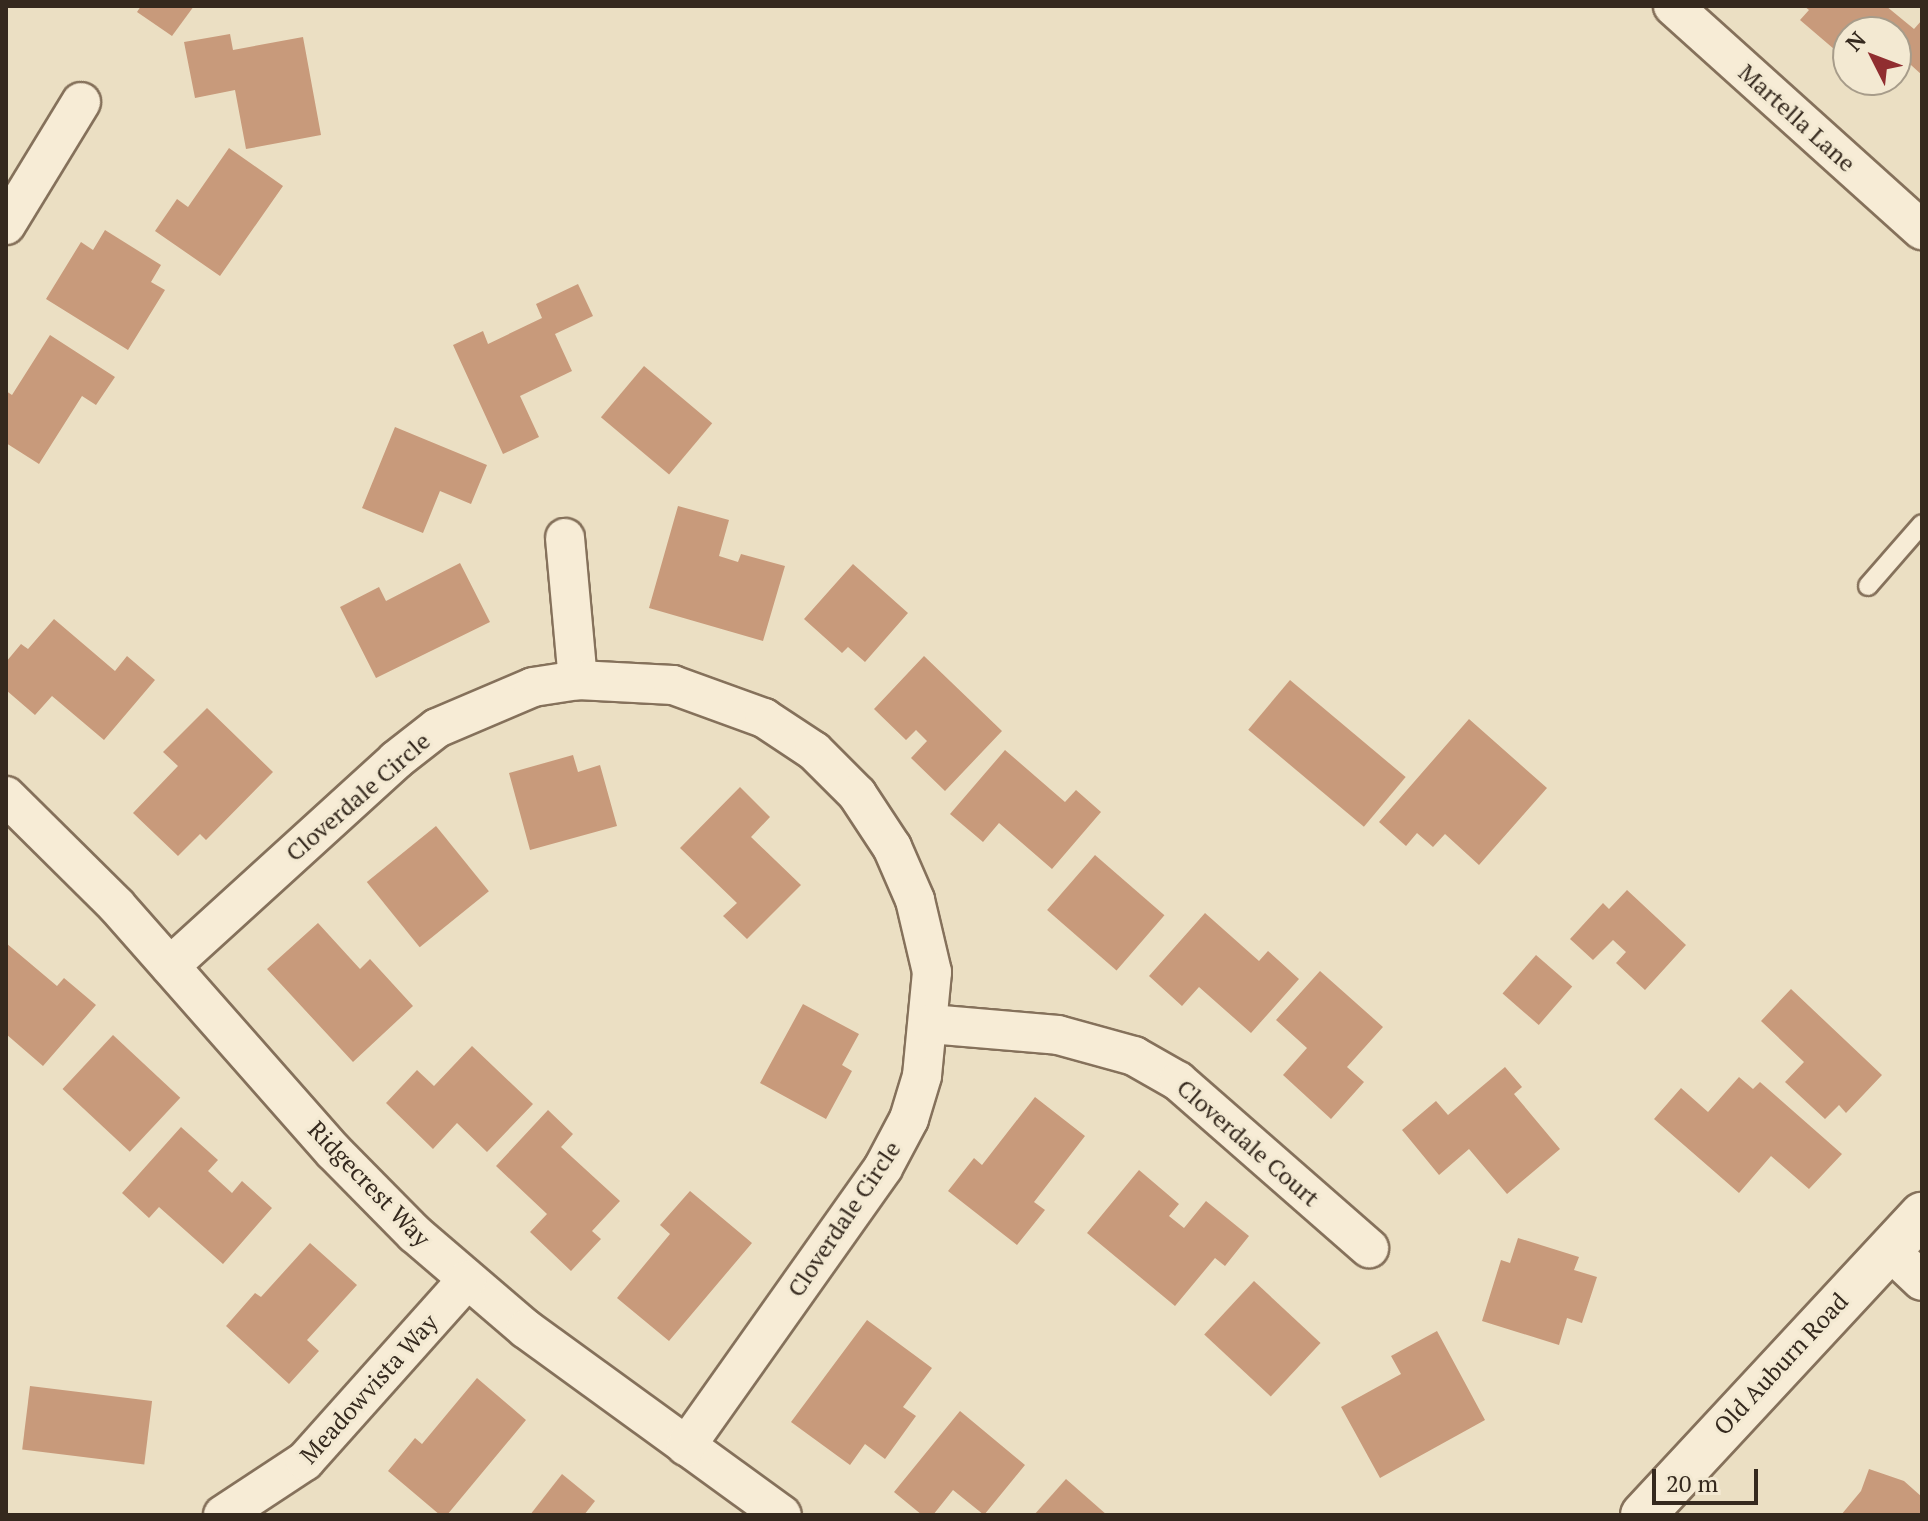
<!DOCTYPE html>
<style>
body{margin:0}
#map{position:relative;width:1928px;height:1521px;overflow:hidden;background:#ebdfc3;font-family:"PT Serif",serif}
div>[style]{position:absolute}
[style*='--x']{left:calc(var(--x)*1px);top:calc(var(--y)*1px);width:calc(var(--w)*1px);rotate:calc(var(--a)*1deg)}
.building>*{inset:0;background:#c89a7b;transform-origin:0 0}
.roads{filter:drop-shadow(2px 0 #85715b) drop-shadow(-2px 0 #85715b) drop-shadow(0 2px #85715b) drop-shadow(0 -2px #85715b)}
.lane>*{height:18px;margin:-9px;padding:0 9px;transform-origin:9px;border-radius:9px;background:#f7ecd6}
.street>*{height:38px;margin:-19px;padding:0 19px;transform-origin:19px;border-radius:19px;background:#f7ecd6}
.secondary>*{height:44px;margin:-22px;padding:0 22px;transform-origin:22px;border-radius:22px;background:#f7ecd6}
span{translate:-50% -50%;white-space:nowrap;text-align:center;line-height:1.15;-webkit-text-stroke:6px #f3e9d2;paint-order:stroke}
.street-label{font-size:24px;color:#35291e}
.frame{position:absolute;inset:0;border:8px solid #35291e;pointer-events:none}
.north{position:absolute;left:1832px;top:16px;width:80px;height:80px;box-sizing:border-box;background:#f3e9d2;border:2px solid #a79c8a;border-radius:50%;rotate:312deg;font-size:22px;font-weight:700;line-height:32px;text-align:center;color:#35291e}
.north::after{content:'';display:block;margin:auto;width:28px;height:36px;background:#902e30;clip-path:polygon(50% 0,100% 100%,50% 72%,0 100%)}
.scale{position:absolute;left:1652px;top:1469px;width:106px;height:36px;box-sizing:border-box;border:4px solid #35291e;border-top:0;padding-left:10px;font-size:24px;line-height:28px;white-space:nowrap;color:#35291e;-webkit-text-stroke:6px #f3e9d2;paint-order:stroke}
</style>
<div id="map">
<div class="building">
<div style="clip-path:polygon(141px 6px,194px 6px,172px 36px,137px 12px)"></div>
<div style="clip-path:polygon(1804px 6px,1886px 6px,1914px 29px,1922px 20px,1922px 75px,1901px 56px,1896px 62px,1896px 32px,1848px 32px,1848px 61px,1800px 20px,1809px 10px)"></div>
<div style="clip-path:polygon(230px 34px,233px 50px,303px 37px,321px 135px,246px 149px,235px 90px,195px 98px,184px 42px)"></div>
<div style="clip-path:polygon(229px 148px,283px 186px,220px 276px,155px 231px,177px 199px,188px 207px)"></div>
<div style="clip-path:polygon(105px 230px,161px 265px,151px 282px,165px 290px,128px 350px,46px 299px,81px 242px,93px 250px)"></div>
<div style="clip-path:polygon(578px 284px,593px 316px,555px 334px,572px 371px,520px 396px,539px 437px,503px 454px,453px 345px,483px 331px,488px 344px,542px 318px,536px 304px)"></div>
<div style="clip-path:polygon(50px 335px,115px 377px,96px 405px,82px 396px,39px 464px,6px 443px,6px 391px,12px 395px)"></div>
<div style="left:644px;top:366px;width:89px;height:67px;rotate:40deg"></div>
<div style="clip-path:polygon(395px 427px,487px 465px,471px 504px,440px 491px,423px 533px,362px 508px)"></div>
<div style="clip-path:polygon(678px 506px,729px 520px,719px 556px,738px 562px,741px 554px,785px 566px,763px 641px,649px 608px)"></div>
<div style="clip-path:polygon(460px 563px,490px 622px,376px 678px,340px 607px,379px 587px,386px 601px)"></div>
<div style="clip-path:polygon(853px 564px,908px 613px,865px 662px,848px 647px,842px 653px,804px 619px)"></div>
<div style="clip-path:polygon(54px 619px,115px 671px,127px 656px,155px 680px,104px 740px,52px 696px,35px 715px,6px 690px,6px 662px,21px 644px,28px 649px)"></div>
<div style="clip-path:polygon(924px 656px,1002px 731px,945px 791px,911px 758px,927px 741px,916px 730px,906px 740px,874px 709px)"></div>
<div style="left:1290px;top:680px;width:151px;height:65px;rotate:40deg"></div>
<div style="clip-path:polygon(207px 708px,273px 772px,206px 840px,200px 834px,178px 856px,133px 813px,178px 766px,163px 752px)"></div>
<div style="clip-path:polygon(1469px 719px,1547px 788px,1479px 865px,1445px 834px,1433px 847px,1417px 833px,1406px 846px,1379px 822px)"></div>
<div style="clip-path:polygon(1005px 750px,1065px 802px,1076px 790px,1101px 812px,1052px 869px,999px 823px,983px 842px,950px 814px)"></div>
<div style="clip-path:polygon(573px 755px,578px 772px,600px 765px,617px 826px,530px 850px,509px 773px)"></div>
<div style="clip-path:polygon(740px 787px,770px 817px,751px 837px,801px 885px,747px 939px,723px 916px,737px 903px,680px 848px)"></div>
<div style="left:436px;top:826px;width:84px;height:89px;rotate:51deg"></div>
<div style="left:1095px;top:855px;width:92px;height:73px;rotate:41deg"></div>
<div style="clip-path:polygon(1627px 890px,1686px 945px,1645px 990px,1616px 963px,1626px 952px,1613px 940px,1593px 960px,1570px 939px,1603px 903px,1609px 909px)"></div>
<div style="clip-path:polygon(1205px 913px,1259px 961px,1268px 951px,1299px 979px,1251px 1033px,1199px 987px,1182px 1006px,1149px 976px)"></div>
<div style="clip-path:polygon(318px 923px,360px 969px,370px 959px,413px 1006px,353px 1062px,267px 969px)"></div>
<div style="clip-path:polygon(6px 943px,57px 986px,64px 978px,96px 1005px,43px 1066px,6px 1034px)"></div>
<div style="left:1536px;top:955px;width:48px;height:51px;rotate:41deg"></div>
<div style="clip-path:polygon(1320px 971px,1383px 1027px,1347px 1067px,1364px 1082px,1331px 1119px,1283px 1075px,1307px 1048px,1276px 1020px)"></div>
<div style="clip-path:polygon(1791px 989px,1882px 1075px,1846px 1113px,1839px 1105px,1825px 1119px,1785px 1082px,1804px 1062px,1761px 1021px)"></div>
<div style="clip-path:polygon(803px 1004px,859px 1034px,842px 1065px,852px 1071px,826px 1119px,760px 1083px)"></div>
<div style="left:113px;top:1035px;width:92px;height:74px;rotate:43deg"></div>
<div style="clip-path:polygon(472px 1046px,533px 1104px,487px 1152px,457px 1123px,433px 1149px,386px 1103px,417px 1070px,434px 1086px)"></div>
<div style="clip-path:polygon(1505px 1067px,1522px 1087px,1514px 1094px,1560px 1149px,1507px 1194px,1469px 1149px,1439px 1175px,1402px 1130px,1436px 1101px,1448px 1115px)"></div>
<div style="clip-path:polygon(1739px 1077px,1753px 1089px,1760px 1082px,1842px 1154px,1809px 1189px,1771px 1156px,1739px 1193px,1654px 1119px,1681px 1088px,1708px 1112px)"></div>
<div style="clip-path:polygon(1035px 1097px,1085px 1136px,1034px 1202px,1045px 1210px,1017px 1245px,948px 1191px,974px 1158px,982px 1165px)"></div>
<div style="clip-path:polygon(548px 1110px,573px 1134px,561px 1147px,620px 1201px,592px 1231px,601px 1239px,571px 1271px,530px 1232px,547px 1214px,496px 1166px)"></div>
<div style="clip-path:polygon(181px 1127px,218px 1160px,208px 1171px,232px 1193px,242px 1181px,272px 1208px,223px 1264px,159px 1207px,149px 1218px,122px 1193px)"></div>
<div style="clip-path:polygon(1139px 1170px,1179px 1204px,1169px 1216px,1184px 1228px,1206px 1201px,1249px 1236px,1225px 1266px,1215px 1258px,1175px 1306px,1087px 1233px)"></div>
<div style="clip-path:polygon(690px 1191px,752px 1243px,669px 1341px,617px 1298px,670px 1234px,660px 1225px)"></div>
<div style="clip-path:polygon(1518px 1238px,1579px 1257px,1574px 1270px,1597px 1277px,1582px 1323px,1567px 1318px,1559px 1345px,1482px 1321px,1501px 1260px,1510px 1263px)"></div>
<div style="clip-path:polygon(310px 1243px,357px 1285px,307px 1340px,319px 1351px,289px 1384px,226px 1326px,255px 1293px,261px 1297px)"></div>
<div style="left:1254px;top:1281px;width:91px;height:73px;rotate:43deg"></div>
<div style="clip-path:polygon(867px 1320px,932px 1368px,903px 1407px,916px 1416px,885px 1459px,865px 1444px,850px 1465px,791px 1422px)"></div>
<div style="clip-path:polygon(1437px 1331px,1485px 1420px,1380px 1478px,1341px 1407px,1401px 1374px,1391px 1356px)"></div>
<div style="clip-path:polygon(477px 1378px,526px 1420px,447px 1515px,440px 1515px,388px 1471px,415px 1438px,422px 1444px)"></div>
<div style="left:30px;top:1386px;width:123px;height:64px;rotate:7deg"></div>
<div style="clip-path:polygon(960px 1411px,1025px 1465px,984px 1515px,953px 1490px,933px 1515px,922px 1515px,894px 1492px)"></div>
<div style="clip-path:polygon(1869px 1469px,1904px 1481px,1922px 1497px,1922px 1515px,1841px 1515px,1861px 1491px)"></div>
<div style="clip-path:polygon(562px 1474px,595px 1501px,584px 1515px,530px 1515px)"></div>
<div style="clip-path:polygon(1066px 1479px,1107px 1515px,1034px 1515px)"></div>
</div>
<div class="roads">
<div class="lane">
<div style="--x:1868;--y:586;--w:82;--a:-48.9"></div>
</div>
<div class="street">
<div style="--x:1673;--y:6;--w:335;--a:42"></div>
<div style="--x:6;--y:225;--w:144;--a:-58.6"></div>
<div style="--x:565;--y:538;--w:143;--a:84.8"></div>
<div style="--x:6;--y:796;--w:155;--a:44.7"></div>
<div style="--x:116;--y:905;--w:329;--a:48.6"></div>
<div style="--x:334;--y:1152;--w:115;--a:45.4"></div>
<div style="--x:415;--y:1234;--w:146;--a:40.6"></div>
<div style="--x:526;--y:1329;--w:316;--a:36"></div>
<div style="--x:170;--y:966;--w:306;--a:-42.3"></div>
<div style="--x:396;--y:760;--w:52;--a:-38"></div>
<div style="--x:437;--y:728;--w:104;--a:-23.1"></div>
<div style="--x:533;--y:687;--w:46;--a:-8.8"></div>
<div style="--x:578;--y:680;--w:95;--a:3"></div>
<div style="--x:673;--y:685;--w:97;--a:19.9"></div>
<div style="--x:764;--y:718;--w:60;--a:33.4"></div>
<div style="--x:814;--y:751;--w:61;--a:45"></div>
<div style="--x:857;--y:794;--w:64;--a:56.6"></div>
<div style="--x:892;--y:847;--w:58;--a:66.5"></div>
<div style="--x:915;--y:900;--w:74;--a:76.7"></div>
<div style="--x:932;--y:972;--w:104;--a:95.5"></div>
<div style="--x:922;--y:1076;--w:45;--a:106.8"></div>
<div style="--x:909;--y:1119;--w:55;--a:118"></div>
<div style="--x:883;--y:1168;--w:341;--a:125.3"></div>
<div style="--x:930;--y:1024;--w:128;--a:4.9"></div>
<div style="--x:1058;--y:1035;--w:79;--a:15.4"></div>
<div style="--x:1134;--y:1056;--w:51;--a:29.6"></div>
<div style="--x:1178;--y:1081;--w:254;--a:41.2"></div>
<div style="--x:1889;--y:1250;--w:45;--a:43.2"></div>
<div style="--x:223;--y:1515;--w:98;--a:-33.4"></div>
<div style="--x:305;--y:1461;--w:243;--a:-48.2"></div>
</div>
<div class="secondary">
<div style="--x:1643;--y:1515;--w:410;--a:-47.1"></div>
</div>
</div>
<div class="street-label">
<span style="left:1797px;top:118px;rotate:42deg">Martella Lane</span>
<span style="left:358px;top:797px;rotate:-41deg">Cloverdale Circle</span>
<span style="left:1248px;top:1143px;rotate:41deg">Cloverdale Court</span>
<span style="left:369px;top:1184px;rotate:46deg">Ridgecrest Way</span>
<span style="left:844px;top:1219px;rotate:-56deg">Cloverdale Circle</span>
<span style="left:1781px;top:1364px;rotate:-47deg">Old Auburn Road</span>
<span style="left:369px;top:1389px;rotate:-48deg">Meadowvista Way</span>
</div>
<div class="frame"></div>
<div class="north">N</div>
<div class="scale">20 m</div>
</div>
